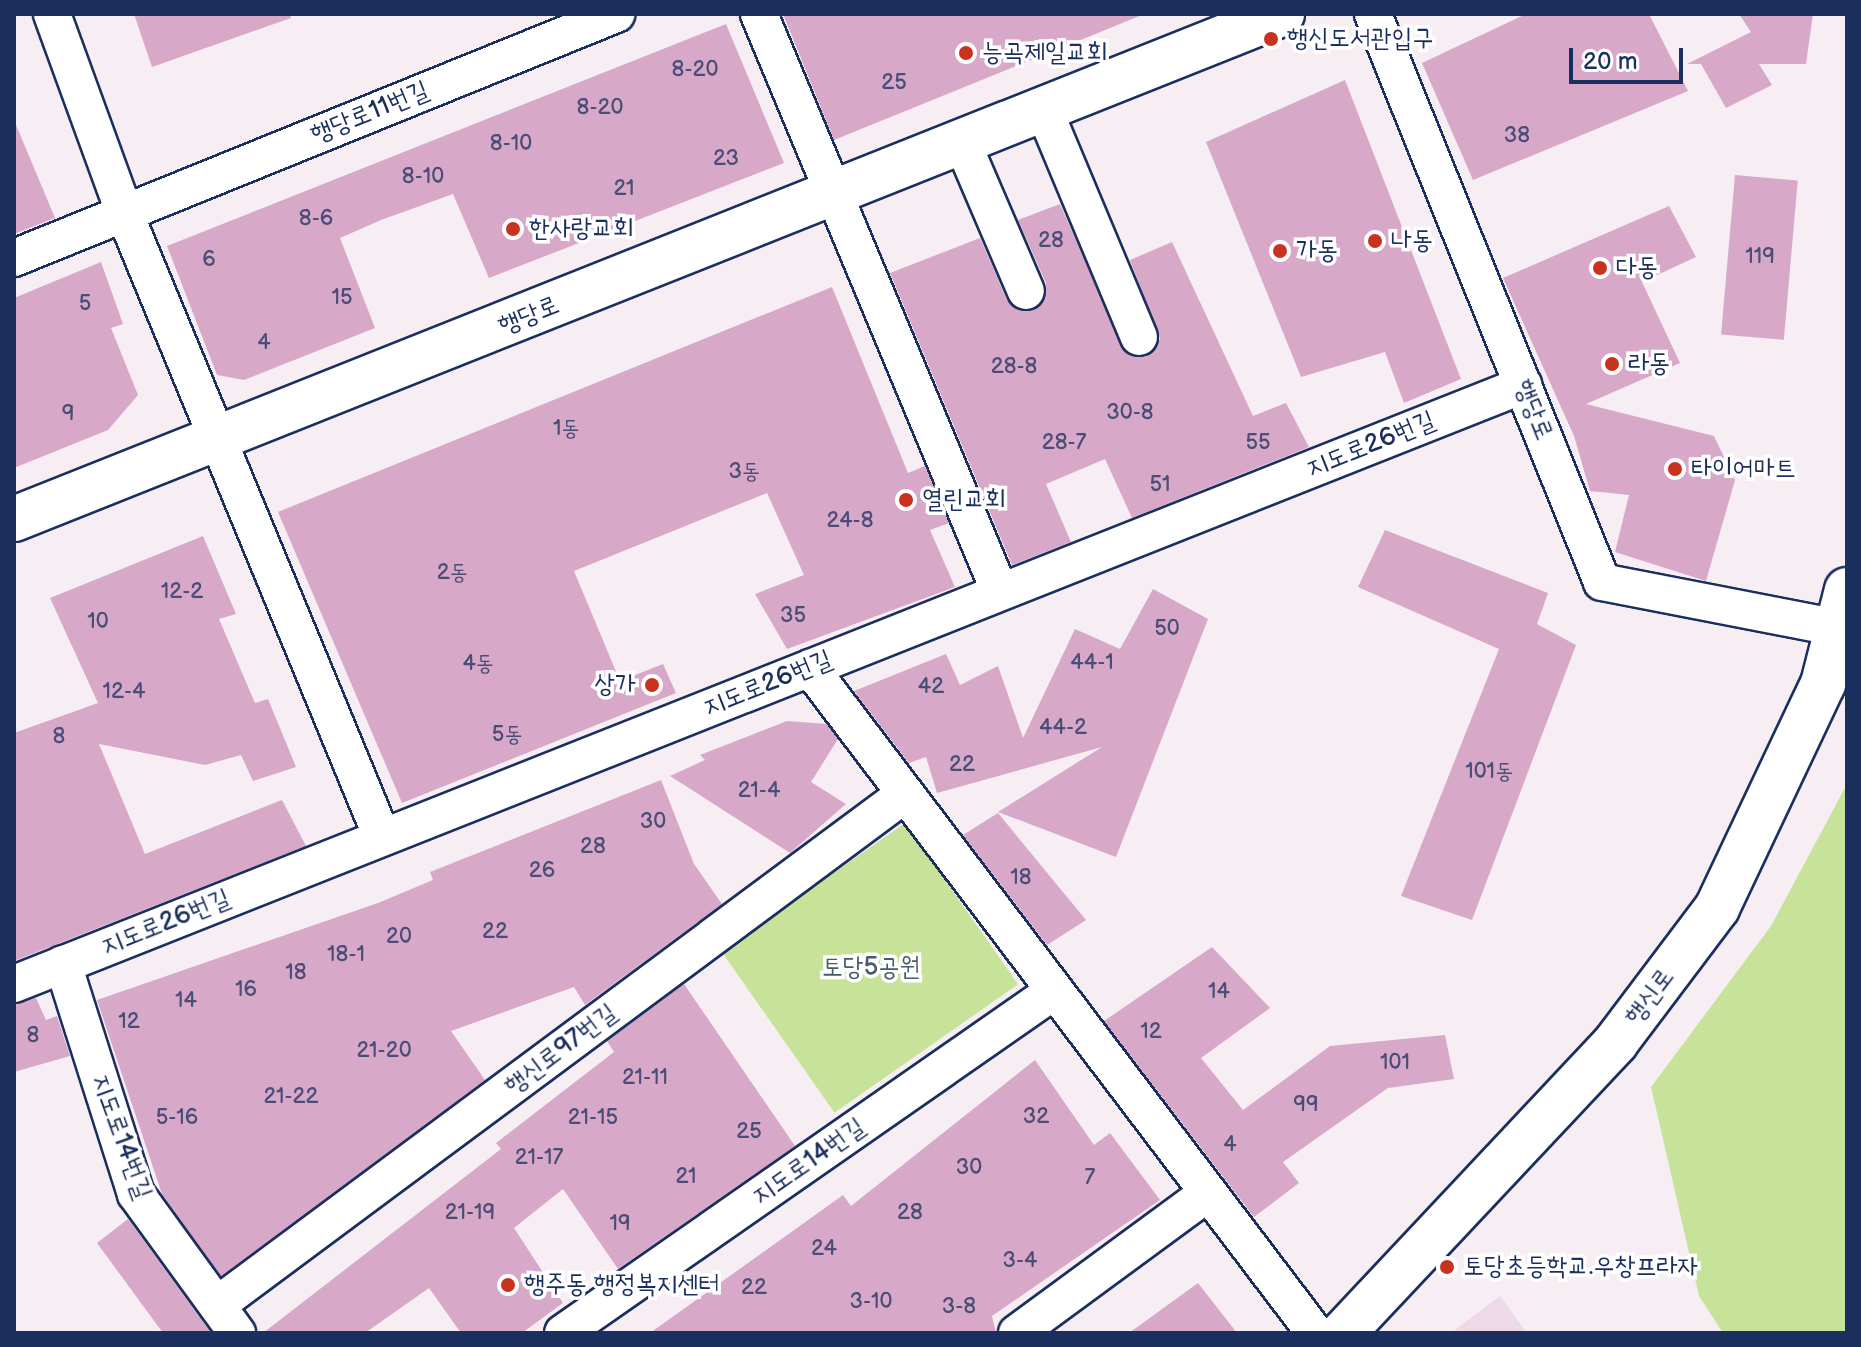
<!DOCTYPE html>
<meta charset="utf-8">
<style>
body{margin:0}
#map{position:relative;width:1861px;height:1347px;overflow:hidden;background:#f7eef4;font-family:"Balsamiq Sans","Poor Story",sans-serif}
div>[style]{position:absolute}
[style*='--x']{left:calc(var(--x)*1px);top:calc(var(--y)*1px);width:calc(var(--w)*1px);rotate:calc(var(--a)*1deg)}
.built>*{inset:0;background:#edd9e7}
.green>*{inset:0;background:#c7e299;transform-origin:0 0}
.building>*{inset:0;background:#d7a8c8;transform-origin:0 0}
.roads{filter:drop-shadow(2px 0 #1b2f5e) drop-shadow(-2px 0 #1b2f5e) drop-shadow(0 2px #1b2f5e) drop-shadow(0 -2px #1b2f5e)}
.street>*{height:36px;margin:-18px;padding:0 18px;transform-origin:18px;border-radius:18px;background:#fff}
.secondary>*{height:44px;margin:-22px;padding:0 22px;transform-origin:22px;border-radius:22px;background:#fff}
.dots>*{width:22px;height:22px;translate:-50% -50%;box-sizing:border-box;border:4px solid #fff;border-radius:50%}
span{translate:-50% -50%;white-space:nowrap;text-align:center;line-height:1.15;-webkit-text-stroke:7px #fff;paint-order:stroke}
.number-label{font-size:22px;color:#4a4d78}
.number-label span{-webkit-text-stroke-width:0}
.poi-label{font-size:26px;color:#1b2f5e}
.left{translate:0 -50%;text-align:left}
.right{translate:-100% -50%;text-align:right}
.street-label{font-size:26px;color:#1b2f5e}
.park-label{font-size:26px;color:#465c6d}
.frame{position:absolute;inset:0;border:16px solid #1b2f5e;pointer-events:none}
.scale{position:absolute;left:1569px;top:48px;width:114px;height:36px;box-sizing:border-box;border:4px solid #1b2f5e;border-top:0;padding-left:10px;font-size:24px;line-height:28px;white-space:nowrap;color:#1b2f5e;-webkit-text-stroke:6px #fff;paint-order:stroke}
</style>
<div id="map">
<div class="built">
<div style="clip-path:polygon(1500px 1296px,1527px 1333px,1451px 1333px)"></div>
</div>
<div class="green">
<div style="clip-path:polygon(1847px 784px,1847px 1333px,1723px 1333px,1699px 1296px,1651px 1087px,1771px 926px)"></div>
<div style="left:905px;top:823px;width:197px;height:224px;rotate:55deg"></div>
</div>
<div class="building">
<div style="clip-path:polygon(134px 14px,290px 14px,291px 18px,152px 67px)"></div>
<div style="clip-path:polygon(783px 14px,1142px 14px,1142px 15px,834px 140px)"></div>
<div style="clip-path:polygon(1526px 14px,1649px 14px,1688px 91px,1473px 180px,1422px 63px)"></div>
<div style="clip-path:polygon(1739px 14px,1813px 14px,1806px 64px,1759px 64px,1772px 85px,1726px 108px,1701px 64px,1687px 64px,1751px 32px)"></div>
<div style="clip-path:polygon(726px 24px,784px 163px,489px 278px,453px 194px,381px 220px,340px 238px,375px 328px,244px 380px,217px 375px,167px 246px)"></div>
<div style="clip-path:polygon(1345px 80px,1461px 379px,1404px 403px,1385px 352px,1301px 377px,1206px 142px)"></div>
<div style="clip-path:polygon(14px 120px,55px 218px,14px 234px)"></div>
<div style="left:1735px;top:175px;width:63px;height:160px;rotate:5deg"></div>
<div style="clip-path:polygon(1060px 204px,1126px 353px,1146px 357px,1160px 339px,1130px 260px,1172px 242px,1253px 416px,1286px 403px,1309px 447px,1132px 518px,1105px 459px,1046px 484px,1071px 542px,1012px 565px,890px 273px,980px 238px,1007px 300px,1034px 310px,1043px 303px,1046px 283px,1018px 220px)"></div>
<div style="clip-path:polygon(1669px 206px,1696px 257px,1642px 282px,1680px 363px,1586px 404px,1714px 436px,1735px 480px,1706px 581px,1615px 552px,1629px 495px,1590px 491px,1574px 436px,1503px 278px)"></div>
<div style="clip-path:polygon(101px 262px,123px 324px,111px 328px,138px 395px,108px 430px,14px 468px,14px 298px)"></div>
<div style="clip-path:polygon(832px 287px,908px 473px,925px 466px,949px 523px,930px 530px,955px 587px,787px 649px,755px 594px,804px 575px,767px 493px,574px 571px,620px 681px,663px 664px,676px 693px,402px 803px,278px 512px)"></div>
<div style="clip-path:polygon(1385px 530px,1548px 593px,1537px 624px,1576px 645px,1472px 920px,1401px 896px,1499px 649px,1358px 587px)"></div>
<div style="clip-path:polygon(203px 536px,236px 614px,219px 619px,255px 703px,268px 699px,296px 767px,253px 781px,241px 755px,205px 765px,99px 744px,145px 854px,282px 800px,306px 846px,14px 961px,14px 733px,98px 703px,50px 598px)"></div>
<div style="clip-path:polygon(1153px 589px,1208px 619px,1116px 857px,998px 812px,1102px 747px,937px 793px,926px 757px,909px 763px,854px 691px,946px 654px,960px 685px,998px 666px,1023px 738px,1075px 629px,1120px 649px)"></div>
<div style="clip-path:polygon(787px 721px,827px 724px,838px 739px,811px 782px,846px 804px,790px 853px,670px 776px,705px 760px,700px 755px)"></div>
<div style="clip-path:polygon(661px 780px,694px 864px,722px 904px,585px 1005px,574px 987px,451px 1031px,485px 1080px,221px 1276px,162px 1194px,97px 1000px,378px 903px,433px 880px,430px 872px)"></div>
<div style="clip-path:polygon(998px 813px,1086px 920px,1047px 945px,963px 835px)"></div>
<div style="clip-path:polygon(1212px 947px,1270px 1008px,1201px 1058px,1243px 1110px,1330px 1046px,1445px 1035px,1454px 1079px,1388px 1088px,1283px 1162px,1299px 1183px,1254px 1217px,1104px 1021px)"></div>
<div style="clip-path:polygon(684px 984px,795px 1146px,618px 1269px,563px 1189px,514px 1228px,563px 1303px,522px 1333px,461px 1333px,429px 1288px,365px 1333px,263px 1333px,501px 1149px,496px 1143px,614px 1052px,607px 1041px)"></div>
<div style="clip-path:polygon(36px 998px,46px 1020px,57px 1016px,70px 1056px,14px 1072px,14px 1005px)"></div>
<div style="clip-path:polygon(1035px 1060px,1094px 1145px,1110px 1133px,1160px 1200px,992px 1316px,996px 1333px,650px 1333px,843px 1195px,851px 1206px)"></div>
<div style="clip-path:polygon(128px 1219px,211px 1333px,163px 1333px,97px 1243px)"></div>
<div style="clip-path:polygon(1198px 1283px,1237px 1333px,1129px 1333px)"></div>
</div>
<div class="roads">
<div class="street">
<div style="--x:52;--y:14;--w:211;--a:70"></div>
<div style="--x:124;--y:212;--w:676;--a:67.57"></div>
<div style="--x:759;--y:14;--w:626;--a:67.37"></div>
<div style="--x:1373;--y:14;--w:612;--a:68.04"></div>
<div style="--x:1602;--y:582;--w:241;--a:11"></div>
<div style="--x:1044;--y:110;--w:246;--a:67.3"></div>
<div style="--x:962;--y:142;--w:162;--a:66.8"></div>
<div style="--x:14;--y:258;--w:650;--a:-22.06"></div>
<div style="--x:810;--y:668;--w:835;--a:52.79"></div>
<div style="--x:63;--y:964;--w:241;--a:72.4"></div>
<div style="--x:136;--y:1194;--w:172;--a:54"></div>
<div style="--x:14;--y:984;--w:1624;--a:-21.65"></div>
<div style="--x:217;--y:1305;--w:857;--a:-36.6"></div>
<div style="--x:563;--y:1333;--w:598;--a:-34.86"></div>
<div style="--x:1017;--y:1333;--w:233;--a:-36.3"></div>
</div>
<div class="secondary">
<div style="--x:14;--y:519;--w:1365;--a:-21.72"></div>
<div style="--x:1343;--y:1333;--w:399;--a:-46.8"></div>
<div style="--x:1616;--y:1042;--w:168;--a:-53"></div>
<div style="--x:1717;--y:908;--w:248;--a:-64.7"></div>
<div style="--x:1823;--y:684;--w:97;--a:-75.7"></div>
</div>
</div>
<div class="dots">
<div style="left:1271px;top:39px;background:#c8321e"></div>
<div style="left:966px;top:53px;background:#c8321e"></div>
<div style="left:513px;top:229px;background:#c8321e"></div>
<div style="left:1375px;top:241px;background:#c8321e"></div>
<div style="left:1280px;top:251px;background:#c8321e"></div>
<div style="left:1600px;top:268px;background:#c8321e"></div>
<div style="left:1612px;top:364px;background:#c8321e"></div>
<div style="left:1675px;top:469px;background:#c8321e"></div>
<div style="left:906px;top:500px;background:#c8321e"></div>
<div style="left:652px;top:685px;background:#c8321e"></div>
<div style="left:1447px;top:1267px;background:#c8321e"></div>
<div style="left:508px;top:1285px;background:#c8321e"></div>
</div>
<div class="number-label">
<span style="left:695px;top:70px">8-20</span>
<span style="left:894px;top:83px">25</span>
<span style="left:600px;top:108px">8-20</span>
<span style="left:1517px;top:136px">38</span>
<span style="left:511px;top:144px">8-10</span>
<span style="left:726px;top:159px">23</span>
<span style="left:423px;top:177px">8-10</span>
<span style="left:624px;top:189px">21</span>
<span style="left:316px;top:219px">8-6</span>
<span style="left:1051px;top:241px">28</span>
<span style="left:1760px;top:257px">119</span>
<span style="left:209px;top:260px">6</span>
<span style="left:342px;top:298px">15</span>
<span style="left:85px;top:304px">5</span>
<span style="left:264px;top:343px">4</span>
<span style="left:1014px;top:367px">28-8</span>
<span style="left:1130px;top:413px">30-8</span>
<span style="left:68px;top:414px">9</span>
<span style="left:566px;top:429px">1동</span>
<span style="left:1064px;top:443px">28-7</span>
<span style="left:1258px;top:443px">55</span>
<span style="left:744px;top:472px">3동</span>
<span style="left:1160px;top:485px">51</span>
<span style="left:850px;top:521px">24-8</span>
<span style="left:452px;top:573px">2동</span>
<span style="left:182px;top:592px">12-2</span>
<span style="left:793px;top:616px">35</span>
<span style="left:98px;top:622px">10</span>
<span style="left:1167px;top:629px">50</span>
<span style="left:1092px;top:663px">44-1</span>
<span style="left:478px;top:664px">4동</span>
<span style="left:931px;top:687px">42</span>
<span style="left:124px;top:692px">12-4</span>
<span style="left:1063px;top:728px">44-2</span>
<span style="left:507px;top:735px">5동</span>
<span style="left:59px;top:737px">8</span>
<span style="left:962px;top:765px">22</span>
<span style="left:1489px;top:772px">101동</span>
<span style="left:759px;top:791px">21-4</span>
<span style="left:653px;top:822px">30</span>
<span style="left:593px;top:847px">28</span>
<span style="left:542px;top:871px">26</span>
<span style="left:1021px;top:878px">18</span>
<span style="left:495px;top:932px">22</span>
<span style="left:399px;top:937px">20</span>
<span style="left:346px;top:955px">18-1</span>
<span style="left:296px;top:973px">18</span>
<span style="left:246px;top:990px">16</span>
<span style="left:1219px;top:992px">14</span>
<span style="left:186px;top:1001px">14</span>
<span style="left:129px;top:1022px">12</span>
<span style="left:1151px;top:1032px">12</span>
<span style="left:33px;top:1036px">8</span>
<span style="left:384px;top:1051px">21-20</span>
<span style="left:1395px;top:1063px">101</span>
<span style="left:645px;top:1078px">21-11</span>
<span style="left:291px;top:1097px">21-22</span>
<span style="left:1306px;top:1105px">99</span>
<span style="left:1036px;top:1117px">32</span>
<span style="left:177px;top:1118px">5-16</span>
<span style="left:593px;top:1118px">21-15</span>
<span style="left:749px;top:1132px">25</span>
<span style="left:1230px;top:1145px">4</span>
<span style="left:539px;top:1158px">21-17</span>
<span style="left:969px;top:1168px">30</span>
<span style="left:686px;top:1177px">21</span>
<span style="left:1090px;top:1178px">7</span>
<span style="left:470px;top:1213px">21-19</span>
<span style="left:910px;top:1213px">28</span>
<span style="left:620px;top:1224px">19</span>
<span style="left:824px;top:1249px">24</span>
<span style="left:1020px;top:1261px">3-4</span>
<span style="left:754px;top:1288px">22</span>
<span style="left:871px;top:1302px">3-10</span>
<span style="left:959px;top:1307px">3-8</span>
</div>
<div class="poi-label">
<span class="left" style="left:1287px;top:39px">행신도서관입구</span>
<span class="left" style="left:982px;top:53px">능곡제일교회</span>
<span class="left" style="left:529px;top:229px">한사랑교회</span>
<span class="left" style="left:1391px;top:241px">나동</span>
<span class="left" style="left:1296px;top:251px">가동</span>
<span class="left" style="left:1616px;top:268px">다동</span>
<span class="left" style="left:1628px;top:364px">라동</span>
<span class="left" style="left:1691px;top:469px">타이어마트</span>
<span class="left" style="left:922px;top:500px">열린교회</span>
<span class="right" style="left:636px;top:685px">상가</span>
<span class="left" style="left:1463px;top:1267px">토당초등학교.우창프라자</span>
<span class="left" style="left:524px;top:1285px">행주동 행정복지센터</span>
</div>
<div class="street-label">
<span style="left:370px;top:113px;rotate:-22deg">행당로11번길</span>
<span style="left:529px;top:316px;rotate:-22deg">행당로</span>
<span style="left:1533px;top:410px;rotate:68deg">행당로</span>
<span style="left:1371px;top:445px;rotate:-22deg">지도로26번길</span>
<span style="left:768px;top:684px;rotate:-22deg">지도로26번길</span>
<span style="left:166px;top:923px;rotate:-22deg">지도로26번길</span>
<span style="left:1650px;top:997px;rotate:-53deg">행신로</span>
<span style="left:561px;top:1050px;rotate:-37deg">행신로97번길</span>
<span style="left:121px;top:1137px;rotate:70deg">지도로14번길</span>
<span style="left:809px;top:1162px;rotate:-35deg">지도로14번길</span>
</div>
<div class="park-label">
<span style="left:871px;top:968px">토당5공원</span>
</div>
<div class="frame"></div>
<div class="scale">20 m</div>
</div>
